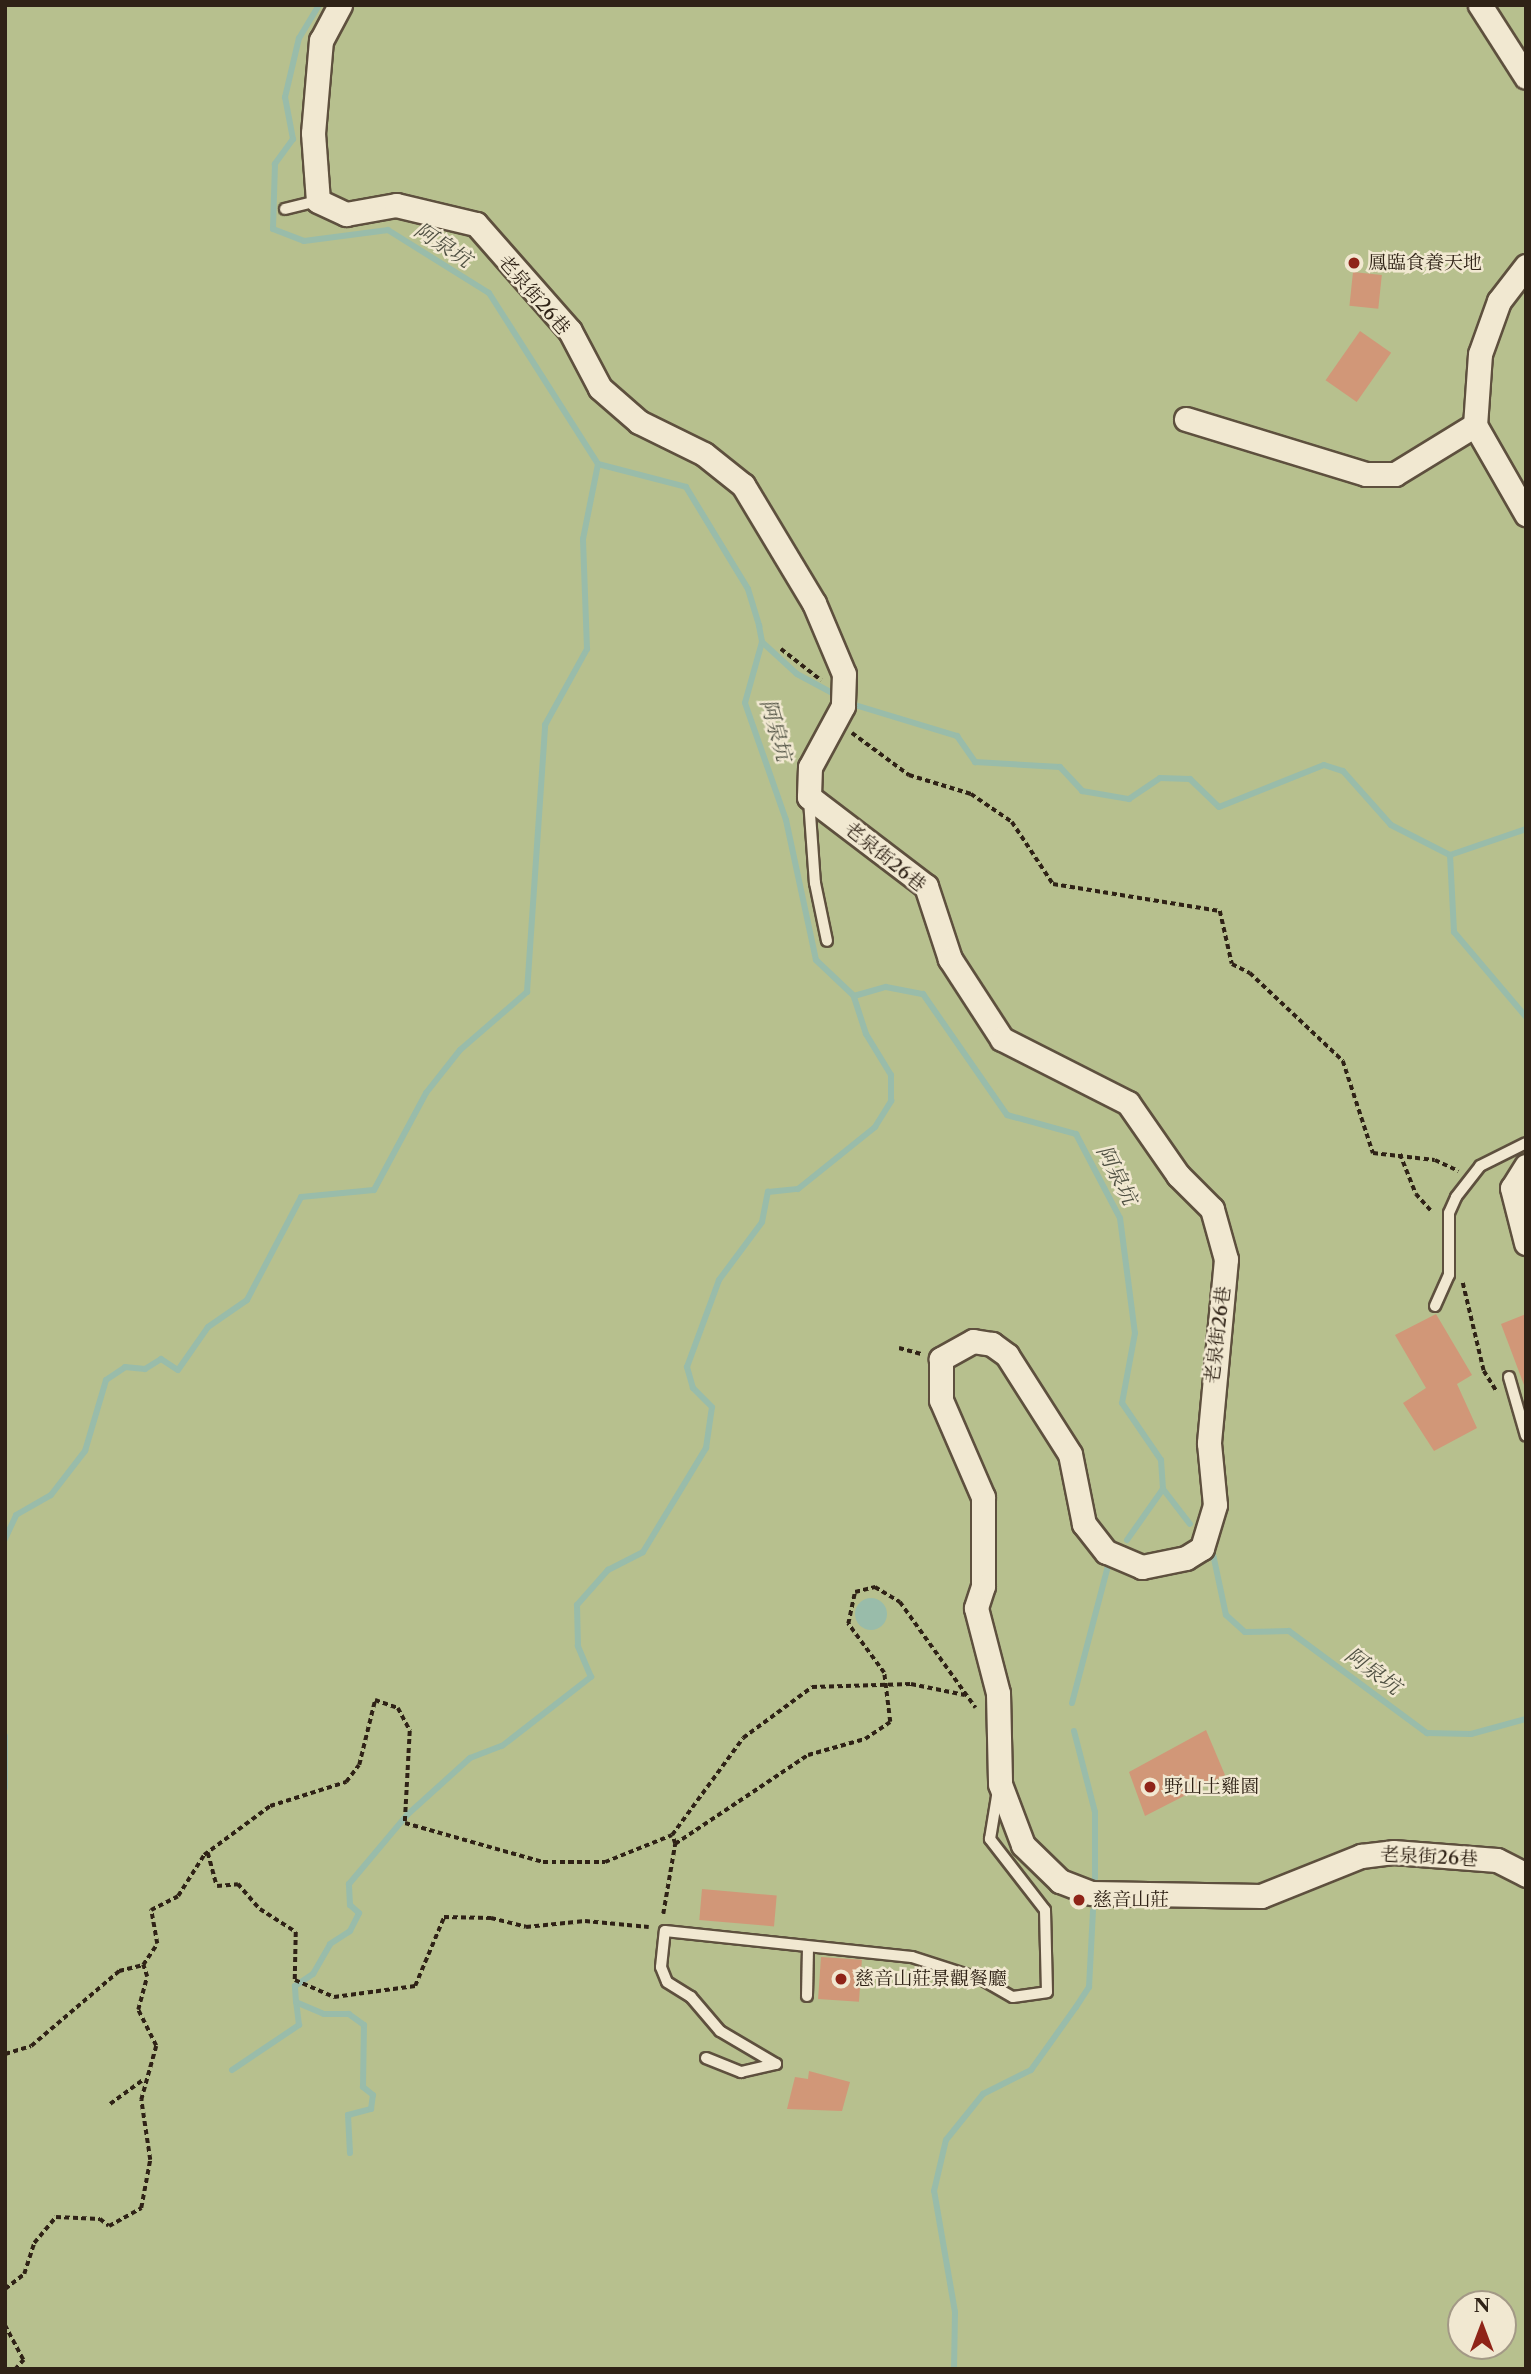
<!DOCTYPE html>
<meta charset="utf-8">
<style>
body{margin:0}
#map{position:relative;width:1531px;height:2374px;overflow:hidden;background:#eadbb8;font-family:"Libre Caslon Text","Noto Serif TC",serif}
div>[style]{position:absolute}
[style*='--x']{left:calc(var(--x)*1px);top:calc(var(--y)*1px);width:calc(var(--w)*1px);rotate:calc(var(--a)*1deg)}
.green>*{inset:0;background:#b7c08e}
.water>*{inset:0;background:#99bcaa}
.round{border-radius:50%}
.stream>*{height:6px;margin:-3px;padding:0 3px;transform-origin:3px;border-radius:3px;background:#99bcaa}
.building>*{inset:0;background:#d19778;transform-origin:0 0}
.path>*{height:3.5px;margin-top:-1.75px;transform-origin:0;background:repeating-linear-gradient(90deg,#2f2216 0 5px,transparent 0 8.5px)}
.roads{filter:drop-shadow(2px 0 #5e503e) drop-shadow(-2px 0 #5e503e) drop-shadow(0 2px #5e503e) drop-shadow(0 -2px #5e503e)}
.lane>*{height:10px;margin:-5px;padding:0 5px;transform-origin:5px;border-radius:5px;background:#f1e8d1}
.street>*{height:23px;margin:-11.5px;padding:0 11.5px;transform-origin:11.5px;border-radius:11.5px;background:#f1e8d1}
.dots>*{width:19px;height:19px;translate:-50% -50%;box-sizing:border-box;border:4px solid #f1e8d1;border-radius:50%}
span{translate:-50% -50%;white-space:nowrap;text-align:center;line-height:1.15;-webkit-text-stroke:5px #f1e8d1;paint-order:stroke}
.poi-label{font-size:19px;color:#2f2216}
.left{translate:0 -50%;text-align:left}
.street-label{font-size:19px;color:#2f2216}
.water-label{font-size:21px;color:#4f5042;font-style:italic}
.frame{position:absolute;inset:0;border:7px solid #2f2216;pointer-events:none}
.north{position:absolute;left:1447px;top:2290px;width:70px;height:70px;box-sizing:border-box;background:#f1e8d1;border:2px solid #a39986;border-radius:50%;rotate:0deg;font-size:19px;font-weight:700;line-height:28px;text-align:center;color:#2f2216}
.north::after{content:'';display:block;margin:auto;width:24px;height:32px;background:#8f2418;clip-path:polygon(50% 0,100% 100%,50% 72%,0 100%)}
</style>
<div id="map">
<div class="green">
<div style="clip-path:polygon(evenodd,5px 5px,1526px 5px,1526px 2369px,5px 2369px,5px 5px,1461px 2304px,1503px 2304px,1503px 2346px,1461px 2346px,1461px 2304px)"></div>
</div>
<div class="water">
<div class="round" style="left:855px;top:1598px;width:32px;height:32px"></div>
</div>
<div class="stream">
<div style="--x:319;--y:5;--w:39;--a:121"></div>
<div style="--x:299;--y:38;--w:61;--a:103.3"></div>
<div style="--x:285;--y:97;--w:43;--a:79.2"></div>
<div style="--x:293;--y:139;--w:31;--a:126"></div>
<div style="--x:275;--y:164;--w:65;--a:91.8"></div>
<div style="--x:273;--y:229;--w:33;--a:21"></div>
<div style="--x:304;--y:241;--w:85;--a:-7.5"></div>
<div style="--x:388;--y:230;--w:119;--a:32"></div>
<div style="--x:489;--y:293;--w:203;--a:57.5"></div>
<div style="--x:598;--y:464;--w:91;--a:14.6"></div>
<div style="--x:686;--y:487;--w:119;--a:58.7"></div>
<div style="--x:748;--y:589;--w:39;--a:73"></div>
<div style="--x:759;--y:626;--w:16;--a:79"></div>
<div style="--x:762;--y:642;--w:63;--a:105.6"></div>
<div style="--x:745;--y:703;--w:124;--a:70.7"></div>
<div style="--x:786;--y:820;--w:143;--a:77.9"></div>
<div style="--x:816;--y:960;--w:52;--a:43.5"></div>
<div style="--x:854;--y:996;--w:33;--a:-16"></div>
<div style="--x:886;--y:987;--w:38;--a:11"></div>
<div style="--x:923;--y:994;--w:147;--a:55.2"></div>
<div style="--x:1007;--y:1115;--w:72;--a:15.4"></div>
<div style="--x:1076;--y:1134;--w:95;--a:62.4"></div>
<div style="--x:1120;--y:1218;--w:116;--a:82.6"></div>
<div style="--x:1135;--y:1333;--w:71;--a:100.5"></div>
<div style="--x:1122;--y:1403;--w:69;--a:55.6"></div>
<div style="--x:1161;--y:1460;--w:29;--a:86"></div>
<div style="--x:1163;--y:1489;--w:44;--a:52.4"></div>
<div style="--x:762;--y:642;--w:47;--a:42.4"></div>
<div style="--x:797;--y:674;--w:42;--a:28.4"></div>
<div style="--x:855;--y:705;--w:107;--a:16.9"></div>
<div style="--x:957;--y:736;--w:32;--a:55"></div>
<div style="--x:975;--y:762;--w:85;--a:3.4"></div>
<div style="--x:1060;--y:767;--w:33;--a:47"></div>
<div style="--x:1082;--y:791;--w:48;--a:9.7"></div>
<div style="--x:1129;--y:799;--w:37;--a:-34"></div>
<div style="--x:1160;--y:778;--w:30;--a:2"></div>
<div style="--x:1190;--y:779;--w:40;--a:44"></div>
<div style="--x:1219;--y:807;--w:113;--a:-21.8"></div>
<div style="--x:1324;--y:765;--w:20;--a:18"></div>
<div style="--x:1343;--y:771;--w:72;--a:48.4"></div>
<div style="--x:1391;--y:825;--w:66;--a:27"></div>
<div style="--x:1450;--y:855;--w:80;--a:-18.9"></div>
<div style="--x:1450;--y:855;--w:77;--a:87"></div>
<div style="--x:1454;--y:932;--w:111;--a:49.7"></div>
<div style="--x:5;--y:1539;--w:26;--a:-65"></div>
<div style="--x:16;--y:1515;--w:40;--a:-29.7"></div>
<div style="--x:51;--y:1495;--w:56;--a:-52.3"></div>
<div style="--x:85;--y:1451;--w:74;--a:-73.5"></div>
<div style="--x:106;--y:1380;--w:23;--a:-34"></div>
<div style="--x:125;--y:1367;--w:20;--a:6"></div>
<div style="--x:145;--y:1369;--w:19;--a:-32"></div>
<div style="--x:161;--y:1359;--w:20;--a:33"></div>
<div style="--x:178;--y:1370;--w:52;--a:-55.1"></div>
<div style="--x:208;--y:1327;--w:47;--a:-34.7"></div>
<div style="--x:247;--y:1300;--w:116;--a:-62.3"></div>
<div style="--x:301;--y:1197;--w:73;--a:-5.5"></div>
<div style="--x:374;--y:1190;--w:110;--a:-61.8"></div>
<div style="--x:426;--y:1093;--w:55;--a:-51.7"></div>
<div style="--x:460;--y:1050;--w:89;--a:-40.9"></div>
<div style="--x:527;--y:992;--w:268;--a:-86.1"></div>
<div style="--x:545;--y:725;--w:87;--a:-61.1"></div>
<div style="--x:587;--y:649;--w:110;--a:-92.1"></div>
<div style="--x:583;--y:539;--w:76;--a:-78.7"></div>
<div style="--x:1127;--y:1540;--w:62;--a:-54.8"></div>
<div style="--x:1213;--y:1554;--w:62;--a:78"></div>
<div style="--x:1226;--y:1615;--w:25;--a:42"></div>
<div style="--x:1245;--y:1632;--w:44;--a:-1.3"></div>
<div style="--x:1289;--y:1631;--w:172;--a:36.5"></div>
<div style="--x:1427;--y:1733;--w:44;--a:1.3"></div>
<div style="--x:1471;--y:1734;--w:57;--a:-15.3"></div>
<div style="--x:1072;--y:1703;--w:142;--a:-75.3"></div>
<div style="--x:1074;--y:1731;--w:84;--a:75.5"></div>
<div style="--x:1095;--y:1812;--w:66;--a:90"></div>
<div style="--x:5;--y:1736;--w:52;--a:90"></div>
<div style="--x:232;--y:2070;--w:81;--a:-33.9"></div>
<div style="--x:299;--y:2025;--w:23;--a:-97"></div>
<div style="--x:350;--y:2153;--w:38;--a:-93"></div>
<div style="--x:348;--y:2115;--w:24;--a:-15"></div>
<div style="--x:371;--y:2109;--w:14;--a:-82"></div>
<div style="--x:373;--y:2095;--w:13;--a:-141"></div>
<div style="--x:363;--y:2087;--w:62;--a:-89.1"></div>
<div style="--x:364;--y:2025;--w:19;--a:-144"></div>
<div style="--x:349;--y:2014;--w:25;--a:180"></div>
<div style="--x:324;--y:2014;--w:30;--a:-157"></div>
<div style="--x:296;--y:2002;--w:16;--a:-94"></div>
<div style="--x:295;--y:1986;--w:22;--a:-34"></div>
<div style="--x:313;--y:1974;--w:34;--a:-60"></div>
<div style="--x:330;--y:1944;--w:24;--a:-33"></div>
<div style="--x:350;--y:1931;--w:20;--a:-63"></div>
<div style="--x:359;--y:1913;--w:12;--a:-138"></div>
<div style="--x:350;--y:1905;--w:21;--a:-93"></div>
<div style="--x:349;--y:1884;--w:90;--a:-50"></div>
<div style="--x:407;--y:1815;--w:85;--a:-42.1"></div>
<div style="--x:470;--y:1758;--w:34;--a:-21"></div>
<div style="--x:502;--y:1746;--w:113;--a:-37.8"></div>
<div style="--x:591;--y:1677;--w:34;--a:-113"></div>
<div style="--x:578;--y:1646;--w:41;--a:-91.4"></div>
<div style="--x:577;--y:1605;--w:47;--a:-48.5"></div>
<div style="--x:608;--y:1570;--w:39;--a:-27"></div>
<div style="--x:643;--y:1552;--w:122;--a:-58.8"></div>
<div style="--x:706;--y:1448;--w:41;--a:-81.7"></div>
<div style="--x:712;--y:1407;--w:27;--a:-135"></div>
<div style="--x:693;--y:1388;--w:22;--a:-106"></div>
<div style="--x:687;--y:1367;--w:93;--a:-69.8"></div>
<div style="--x:719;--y:1280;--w:72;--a:-53.4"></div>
<div style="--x:762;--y:1222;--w:31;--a:-79"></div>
<div style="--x:768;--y:1192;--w:30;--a:-6"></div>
<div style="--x:798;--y:1189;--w:99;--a:-38.8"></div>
<div style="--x:875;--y:1127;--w:31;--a:-58"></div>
<div style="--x:891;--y:1101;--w:26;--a:-90"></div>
<div style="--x:891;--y:1075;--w:48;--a:-121.4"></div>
<div style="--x:866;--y:1034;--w:40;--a:-108"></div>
<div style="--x:954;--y:2369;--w:57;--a:-89"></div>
<div style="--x:955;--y:2312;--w:123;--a:-99.8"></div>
<div style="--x:934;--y:2191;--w:52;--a:-76.8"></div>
<div style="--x:946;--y:2140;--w:59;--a:-51.2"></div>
<div style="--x:983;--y:2094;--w:54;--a:-26.6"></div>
<div style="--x:1031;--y:2070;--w:77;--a:-54.5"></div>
<div style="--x:1076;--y:2007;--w:24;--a:-57"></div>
<div style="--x:1089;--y:1987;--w:76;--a:-87"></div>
</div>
<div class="building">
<div style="left:1353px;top:272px;width:29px;height:34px;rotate:6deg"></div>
<div style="left:1360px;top:331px;width:38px;height:60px;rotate:35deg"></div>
<div style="clip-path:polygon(1436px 1314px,1472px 1375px,1457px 1384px,1477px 1428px,1434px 1451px,1403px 1403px,1426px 1388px,1395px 1335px)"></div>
<div style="clip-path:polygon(1526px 1314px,1526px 1385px,1524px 1385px,1501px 1324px)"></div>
<div style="clip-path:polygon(1206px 1730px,1225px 1775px,1145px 1816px,1129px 1772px)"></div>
<div style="left:702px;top:1889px;width:75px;height:31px;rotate:5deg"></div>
<div style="left:821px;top:1957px;width:41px;height:42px;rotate:4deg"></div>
<div style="clip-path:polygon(809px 2071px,850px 2082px,842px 2111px,787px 2109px,795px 2077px,808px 2079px)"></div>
</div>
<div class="path">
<div style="--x:781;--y:649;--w:51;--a:37.8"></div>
<div style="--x:852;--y:733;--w:71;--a:36.4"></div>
<div style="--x:909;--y:775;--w:65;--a:17"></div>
<div style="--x:971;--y:794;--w:50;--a:34.3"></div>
<div style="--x:1012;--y:822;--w:74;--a:56.5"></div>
<div style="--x:1053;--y:884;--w:169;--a:9.2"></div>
<div style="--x:1220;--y:911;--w:54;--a:77.2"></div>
<div style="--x:1232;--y:964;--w:20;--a:27"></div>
<div style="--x:1250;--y:973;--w:128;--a:43.4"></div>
<div style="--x:1343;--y:1061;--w:97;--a:71.9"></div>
<div style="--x:1373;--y:1153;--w:62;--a:6.4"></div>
<div style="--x:1435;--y:1160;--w:26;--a:25"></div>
<div style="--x:1400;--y:1154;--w:43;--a:68.2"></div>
<div style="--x:1416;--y:1194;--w:25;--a:48"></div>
<div style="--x:1463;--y:1283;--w:90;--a:76.6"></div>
<div style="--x:1484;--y:1371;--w:25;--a:58"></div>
<div style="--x:899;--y:1348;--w:24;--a:15"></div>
<div style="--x:675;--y:1844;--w:9;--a:-108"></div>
<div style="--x:672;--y:1835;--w:120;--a:-53.8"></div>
<div style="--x:743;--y:1738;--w:86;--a:-36.5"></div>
<div style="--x:812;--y:1687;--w:99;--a:-1.7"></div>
<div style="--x:911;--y:1684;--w:55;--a:11.5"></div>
<div style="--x:208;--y:1853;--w:34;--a:75"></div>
<div style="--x:217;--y:1886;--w:21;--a:-5"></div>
<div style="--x:238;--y:1884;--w:33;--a:49"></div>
<div style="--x:260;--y:1909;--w:43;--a:32.6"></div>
<div style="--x:296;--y:1932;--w:48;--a:91.2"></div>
<div style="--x:295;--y:1980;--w:43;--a:23.6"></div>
<div style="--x:334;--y:1997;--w:82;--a:-7.7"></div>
<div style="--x:415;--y:1986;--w:75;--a:-67.2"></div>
<div style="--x:444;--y:1917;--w:47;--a:1.2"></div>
<div style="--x:491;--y:1918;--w:36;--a:14"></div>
<div style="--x:526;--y:1927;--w:59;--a:-5.8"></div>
<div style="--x:585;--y:1921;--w:64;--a:5.4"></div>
<div style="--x:663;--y:1914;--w:71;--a:-80.3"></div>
<div style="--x:675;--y:1844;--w:160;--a:-33.8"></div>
<div style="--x:808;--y:1755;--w:59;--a:-15.7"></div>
<div style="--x:865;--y:1739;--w:30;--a:-34"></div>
<div style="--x:890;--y:1722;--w:49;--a:-97"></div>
<div style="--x:884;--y:1673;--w:61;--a:-126.3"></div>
<div style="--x:848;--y:1624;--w:33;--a:-78"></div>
<div style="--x:855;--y:1592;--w:21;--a:-14"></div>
<div style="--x:875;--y:1587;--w:29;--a:31"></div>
<div style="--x:900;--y:1602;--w:130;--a:54.4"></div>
<div style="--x:5;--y:2054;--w:27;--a:-17"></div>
<div style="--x:31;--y:2046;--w:116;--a:-40.4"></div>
<div style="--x:119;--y:1971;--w:25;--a:-14"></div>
<div style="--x:143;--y:1965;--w:25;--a:-56"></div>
<div style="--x:157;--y:1944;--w:35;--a:-100"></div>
<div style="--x:151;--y:1910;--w:30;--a:-27"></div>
<div style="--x:178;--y:1896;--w:49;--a:-57.6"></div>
<div style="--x:204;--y:1855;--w:82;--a:-36.6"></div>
<div style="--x:270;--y:1806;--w:80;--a:-17.5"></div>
<div style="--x:346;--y:1782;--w:21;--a:-53"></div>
<div style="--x:359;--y:1765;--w:67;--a:-76.2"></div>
<div style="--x:375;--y:1700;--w:24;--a:19"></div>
<div style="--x:398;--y:1708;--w:26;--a:62"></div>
<div style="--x:410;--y:1731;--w:92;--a:93.1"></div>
<div style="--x:405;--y:1823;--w:143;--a:15.8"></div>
<div style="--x:543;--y:1862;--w:62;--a:0"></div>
<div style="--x:605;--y:1862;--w:72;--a:-21.9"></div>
<div style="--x:110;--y:2104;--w:42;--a:-36.3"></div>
<div style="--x:5;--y:2289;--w:24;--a:-38"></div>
<div style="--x:24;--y:2274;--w:33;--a:-72"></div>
<div style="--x:34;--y:2243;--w:34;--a:-50"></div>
<div style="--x:56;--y:2217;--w:44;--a:2.6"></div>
<div style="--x:100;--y:2219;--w:11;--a:38"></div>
<div style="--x:109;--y:2226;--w:37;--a:-29"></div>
<div style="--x:141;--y:2208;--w:49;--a:-79.4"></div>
<div style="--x:150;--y:2160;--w:61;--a:-98.5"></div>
<div style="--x:141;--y:2100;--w:56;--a:-74.5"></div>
<div style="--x:156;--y:2046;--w:40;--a:-116.6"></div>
<div style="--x:138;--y:2010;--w:34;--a:-75"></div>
<div style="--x:147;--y:1977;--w:13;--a:-108"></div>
<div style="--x:5;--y:2325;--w:40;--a:62"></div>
<div style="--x:24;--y:2360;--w:12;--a:132"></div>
</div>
<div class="roads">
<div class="lane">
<div style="--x:285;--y:209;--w:34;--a:-14"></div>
<div style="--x:809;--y:800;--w:83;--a:85.9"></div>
<div style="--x:815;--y:883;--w:59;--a:78.3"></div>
<div style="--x:1435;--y:1306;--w:34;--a:-66"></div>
<div style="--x:1449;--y:1275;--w:62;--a:-90"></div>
<div style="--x:1449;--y:1213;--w:17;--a:-66"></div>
<div style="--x:1456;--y:1197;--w:39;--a:-52"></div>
<div style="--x:1480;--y:1166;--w:51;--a:-26.6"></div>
<div style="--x:1509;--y:1377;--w:61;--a:73.9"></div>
<div style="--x:807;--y:1996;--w:47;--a:-88.8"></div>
<div style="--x:706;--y:2058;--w:38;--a:22"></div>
<div style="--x:741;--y:2072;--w:36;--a:-13"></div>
<div style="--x:776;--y:2064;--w:65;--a:-149.5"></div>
<div style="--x:720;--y:2031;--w:45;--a:-130.5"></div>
<div style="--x:691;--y:1997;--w:28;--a:-148"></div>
<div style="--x:667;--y:1982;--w:16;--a:-112"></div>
<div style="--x:661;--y:1967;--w:36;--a:-84"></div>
<div style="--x:665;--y:1931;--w:248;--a:6"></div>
<div style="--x:912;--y:1957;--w:75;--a:17.9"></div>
<div style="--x:983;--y:1980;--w:34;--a:30"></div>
<div style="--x:1013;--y:1997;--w:34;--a:-8"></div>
<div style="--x:1047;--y:1992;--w:82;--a:-91.4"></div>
<div style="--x:1045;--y:1910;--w:90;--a:-127.8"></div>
<div style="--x:990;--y:1839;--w:50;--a:-80.7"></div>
</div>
<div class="street">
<div style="--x:340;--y:5;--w:40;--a:118"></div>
<div style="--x:321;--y:40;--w:93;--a:94.9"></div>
<div style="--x:313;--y:133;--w:68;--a:85.8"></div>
<div style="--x:318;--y:201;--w:31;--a:25"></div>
<div style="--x:346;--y:214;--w:51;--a:-10.2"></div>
<div style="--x:396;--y:205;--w:82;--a:13.4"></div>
<div style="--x:476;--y:224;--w:142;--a:48.7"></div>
<div style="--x:570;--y:331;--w:64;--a:62.2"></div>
<div style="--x:600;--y:388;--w:52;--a:41.1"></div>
<div style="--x:639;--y:422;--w:72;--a:26.2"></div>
<div style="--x:704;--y:454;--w:50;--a:38.5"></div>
<div style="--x:743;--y:485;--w:138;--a:59"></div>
<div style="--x:814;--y:603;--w:77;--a:67.1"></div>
<div style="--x:844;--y:674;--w:32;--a:92"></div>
<div style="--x:843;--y:706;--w:69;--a:118.4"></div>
<div style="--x:810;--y:767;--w:30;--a:92"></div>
<div style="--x:809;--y:797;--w:147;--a:37.3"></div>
<div style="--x:926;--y:886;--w:77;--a:71.8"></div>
<div style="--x:950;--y:959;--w:95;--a:57"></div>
<div style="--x:1002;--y:1039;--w:141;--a:26.9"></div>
<div style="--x:1128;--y:1103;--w:88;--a:55.2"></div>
<div style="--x:1178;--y:1175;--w:48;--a:45"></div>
<div style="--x:1212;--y:1209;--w:52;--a:74.4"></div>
<div style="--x:1226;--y:1259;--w:185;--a:95.3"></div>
<div style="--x:1209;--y:1443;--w:62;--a:84.5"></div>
<div style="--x:1215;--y:1505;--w:45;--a:106.8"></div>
<div style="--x:1202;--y:1548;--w:19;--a:148"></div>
<div style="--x:1186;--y:1558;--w:45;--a:168.4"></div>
<div style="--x:1142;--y:1567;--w:39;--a:-157"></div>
<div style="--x:1106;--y:1552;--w:36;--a:-128"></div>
<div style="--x:1084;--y:1524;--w:71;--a:-101.3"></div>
<div style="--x:1070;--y:1454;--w:117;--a:-122.5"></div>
<div style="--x:1007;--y:1355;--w:19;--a:-144"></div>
<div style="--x:992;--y:1344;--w:19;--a:-171"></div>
<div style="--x:973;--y:1341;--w:37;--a:151"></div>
<div style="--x:941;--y:1359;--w:41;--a:90"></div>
<div style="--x:941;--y:1400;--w:106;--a:66.6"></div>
<div style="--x:983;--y:1497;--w:89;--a:90"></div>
<div style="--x:983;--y:1586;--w:23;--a:108"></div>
<div style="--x:976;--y:1608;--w:88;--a:75.5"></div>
<div style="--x:998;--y:1693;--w:91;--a:88.7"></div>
<div style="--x:1000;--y:1784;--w:65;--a:69.3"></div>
<div style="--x:1023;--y:1845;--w:52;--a:44.2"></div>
<div style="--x:1060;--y:1881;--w:34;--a:21"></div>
<div style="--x:1092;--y:1893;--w:169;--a:1"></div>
<div style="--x:1261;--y:1896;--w:108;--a:-21.8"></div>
<div style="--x:1361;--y:1856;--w:32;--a:-7"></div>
<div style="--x:1393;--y:1852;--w:104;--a:4.4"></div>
<div style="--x:1497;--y:1860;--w:33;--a:27"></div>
<div style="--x:1480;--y:5;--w:85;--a:57.4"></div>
<div style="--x:1526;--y:266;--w:44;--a:127.6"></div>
<div style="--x:1499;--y:301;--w:56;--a:109.7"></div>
<div style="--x:1480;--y:354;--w:71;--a:94"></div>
<div style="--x:1475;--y:425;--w:103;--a:60.2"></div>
<div style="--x:1186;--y:419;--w:188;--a:17"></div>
<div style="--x:1366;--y:474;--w:29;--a:0"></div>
<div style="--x:1395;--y:474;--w:94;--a:-31.5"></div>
<div style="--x:1526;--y:1166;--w:26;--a:122"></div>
<div style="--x:1512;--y:1188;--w:57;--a:75.7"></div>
</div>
</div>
<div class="dots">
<div style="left:1354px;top:263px;background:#8f2418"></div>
<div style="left:1150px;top:1787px;background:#8f2418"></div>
<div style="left:1079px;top:1900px;background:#8f2418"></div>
<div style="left:841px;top:1979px;background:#8f2418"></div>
</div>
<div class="poi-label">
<span class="left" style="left:1368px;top:263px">鳳臨食養天地</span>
<span class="left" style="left:1164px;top:1787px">野山土雞園</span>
<span class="left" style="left:1093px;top:1900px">慈音山莊</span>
<span class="left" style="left:855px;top:1979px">慈音山莊景觀餐廳</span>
</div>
<div class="street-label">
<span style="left:534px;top:295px;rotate:49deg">老泉街26巷</span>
<span style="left:885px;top:857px;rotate:39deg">老泉街26巷</span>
<span style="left:1218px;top:1335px;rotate:-83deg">老泉街26巷</span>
<span style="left:1429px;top:1857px;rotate:3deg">老泉街26巷</span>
</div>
<div class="water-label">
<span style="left:443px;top:245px;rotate:33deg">阿泉坑</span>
<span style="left:776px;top:730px;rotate:74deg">阿泉坑</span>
<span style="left:1117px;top:1175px;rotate:63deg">阿泉坑</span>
<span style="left:1373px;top:1671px;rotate:36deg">阿泉坑</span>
</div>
<div class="frame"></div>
<div class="north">N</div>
</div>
